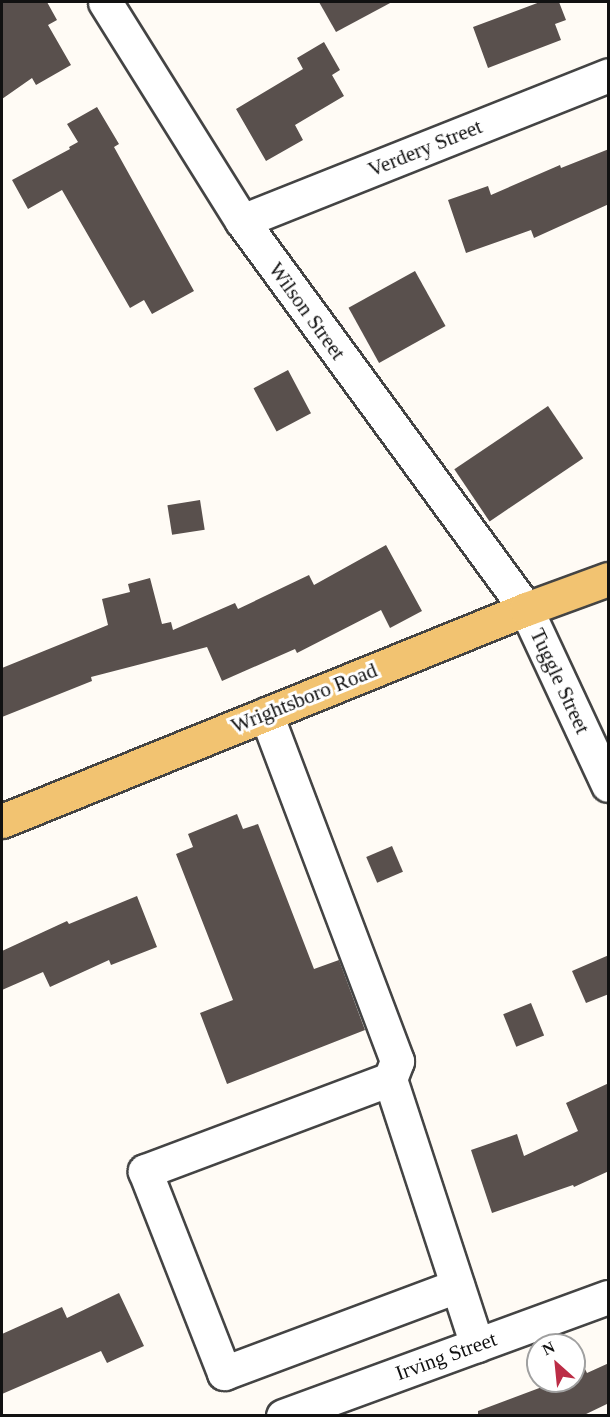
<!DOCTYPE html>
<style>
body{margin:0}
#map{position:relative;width:610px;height:1417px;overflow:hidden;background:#fffbf5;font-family:Georgia,serif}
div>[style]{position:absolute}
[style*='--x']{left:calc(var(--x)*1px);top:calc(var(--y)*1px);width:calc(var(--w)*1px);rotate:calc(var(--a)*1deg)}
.building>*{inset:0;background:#59504d;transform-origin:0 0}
.roads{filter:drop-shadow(2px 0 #444) drop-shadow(-2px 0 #444) drop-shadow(0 2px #444) drop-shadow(0 -2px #444)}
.minor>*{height:33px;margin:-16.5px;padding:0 16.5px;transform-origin:16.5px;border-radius:16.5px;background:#fff}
.major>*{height:33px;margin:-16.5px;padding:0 16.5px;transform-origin:16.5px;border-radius:16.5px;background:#f2c371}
span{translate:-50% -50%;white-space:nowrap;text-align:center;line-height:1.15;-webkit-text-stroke:6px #fff;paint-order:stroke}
.street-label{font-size:21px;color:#111}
.frame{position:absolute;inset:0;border:3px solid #111;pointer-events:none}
.north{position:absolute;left:526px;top:1333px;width:60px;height:60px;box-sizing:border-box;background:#fff;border:2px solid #a0a0a0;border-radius:50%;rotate:333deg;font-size:16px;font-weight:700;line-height:24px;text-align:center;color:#111}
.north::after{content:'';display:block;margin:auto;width:21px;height:27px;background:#bc2d46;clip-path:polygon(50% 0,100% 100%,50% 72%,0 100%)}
</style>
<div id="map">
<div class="building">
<div style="clip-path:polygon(2px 2px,47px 2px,57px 20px,48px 25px,71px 65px,36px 85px,32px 78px,2px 99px)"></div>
<div style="clip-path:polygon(319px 2px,392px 2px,336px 32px)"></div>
<div style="clip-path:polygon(540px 2px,559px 2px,566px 20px,555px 24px,561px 40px,488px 68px,473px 27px)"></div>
<div style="clip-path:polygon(324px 42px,340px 70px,332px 75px,344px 96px,295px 125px,303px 140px,266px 161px,236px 109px,303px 69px,297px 58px)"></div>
<div style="clip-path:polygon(97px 107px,119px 144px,114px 147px,194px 291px,152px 314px,144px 300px,130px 308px,62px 190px,28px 209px,12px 180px,70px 149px,69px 147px,78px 142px,67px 124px)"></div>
<div style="clip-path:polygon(609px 149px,609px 204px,534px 238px,531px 230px,466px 253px,448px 200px,488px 186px,491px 195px,560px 165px,561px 168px)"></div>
<div style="left:415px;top:271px;width:63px;height:76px;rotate:61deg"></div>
<div style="left:288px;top:370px;width:49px;height:39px;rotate:62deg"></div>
<div style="left:548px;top:406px;width:63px;height:113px;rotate:56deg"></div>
<div style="left:200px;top:500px;width:30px;height:33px;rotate:81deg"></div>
<div style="clip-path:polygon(386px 545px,422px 611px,390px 628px,381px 610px,297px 653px,295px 649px,222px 681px,207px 647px,91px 677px,92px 681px,2px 717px,2px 668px,108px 625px,102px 599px,130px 592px,128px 584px,150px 578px,162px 624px,171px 622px,173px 630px,235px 603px,238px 609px,309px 575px,314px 585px)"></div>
<div style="clip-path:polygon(237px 814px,243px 829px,258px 824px,314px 969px,339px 960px,365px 1030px,227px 1084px,200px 1013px,233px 1000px,176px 854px,193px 847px,188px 834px)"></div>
<div style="left:392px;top:846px;width:28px;height:28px;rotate:67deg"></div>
<div style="clip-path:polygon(137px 896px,157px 947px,111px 965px,109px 960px,50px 987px,43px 972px,2px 990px,2px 951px,67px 921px,69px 924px)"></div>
<div style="clip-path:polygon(609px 955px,609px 994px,586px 1003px,572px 971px)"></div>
<div style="left:531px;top:1003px;width:35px;height:30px;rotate:68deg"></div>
<div style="clip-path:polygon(609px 1083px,609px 1171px,574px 1187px,573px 1185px,492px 1213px,471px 1150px,517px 1134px,524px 1156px,578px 1131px,566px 1103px)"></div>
<div style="clip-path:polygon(119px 1293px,144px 1346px,107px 1363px,101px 1351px,2px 1394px,2px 1334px,62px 1307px,67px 1318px)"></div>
<div style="clip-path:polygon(609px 1363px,609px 1403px,582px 1416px,478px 1416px,478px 1411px,558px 1381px,574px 1381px,574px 1374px,585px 1369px,587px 1373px)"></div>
</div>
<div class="roads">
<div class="minor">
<div style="--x:105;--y:2;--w:258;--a:58"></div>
<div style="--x:242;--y:221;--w:481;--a:53.8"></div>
<div style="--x:526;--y:609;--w:194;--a:65"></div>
<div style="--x:242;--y:221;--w:394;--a:-21.7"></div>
<div style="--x:266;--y:714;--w:371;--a:69.3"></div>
<div style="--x:397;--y:1061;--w:19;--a:111"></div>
<div style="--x:390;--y:1079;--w:280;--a:71.9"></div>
<div style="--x:390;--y:1079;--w:262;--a:159.4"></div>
<div style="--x:145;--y:1171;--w:217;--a:68.6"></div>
<div style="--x:224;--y:1373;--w:249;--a:-20.5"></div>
<div style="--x:283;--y:1416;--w:346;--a:-20.1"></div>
</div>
<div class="major">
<div style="--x:2;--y:821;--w:565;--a:-22.03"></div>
<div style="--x:526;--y:609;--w:87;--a:-20.1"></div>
</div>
</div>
<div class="street-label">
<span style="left:425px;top:148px;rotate:-22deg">Verdery Street</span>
<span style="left:307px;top:311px;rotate:54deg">Wilson Street</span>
<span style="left:560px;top:681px;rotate:65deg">Tuggle Street</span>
<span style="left:304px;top:698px;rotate:-22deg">Wrightsboro Road</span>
<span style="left:446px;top:1356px;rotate:-20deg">Irving Street</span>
</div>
<div class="frame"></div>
<div class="north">N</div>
</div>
